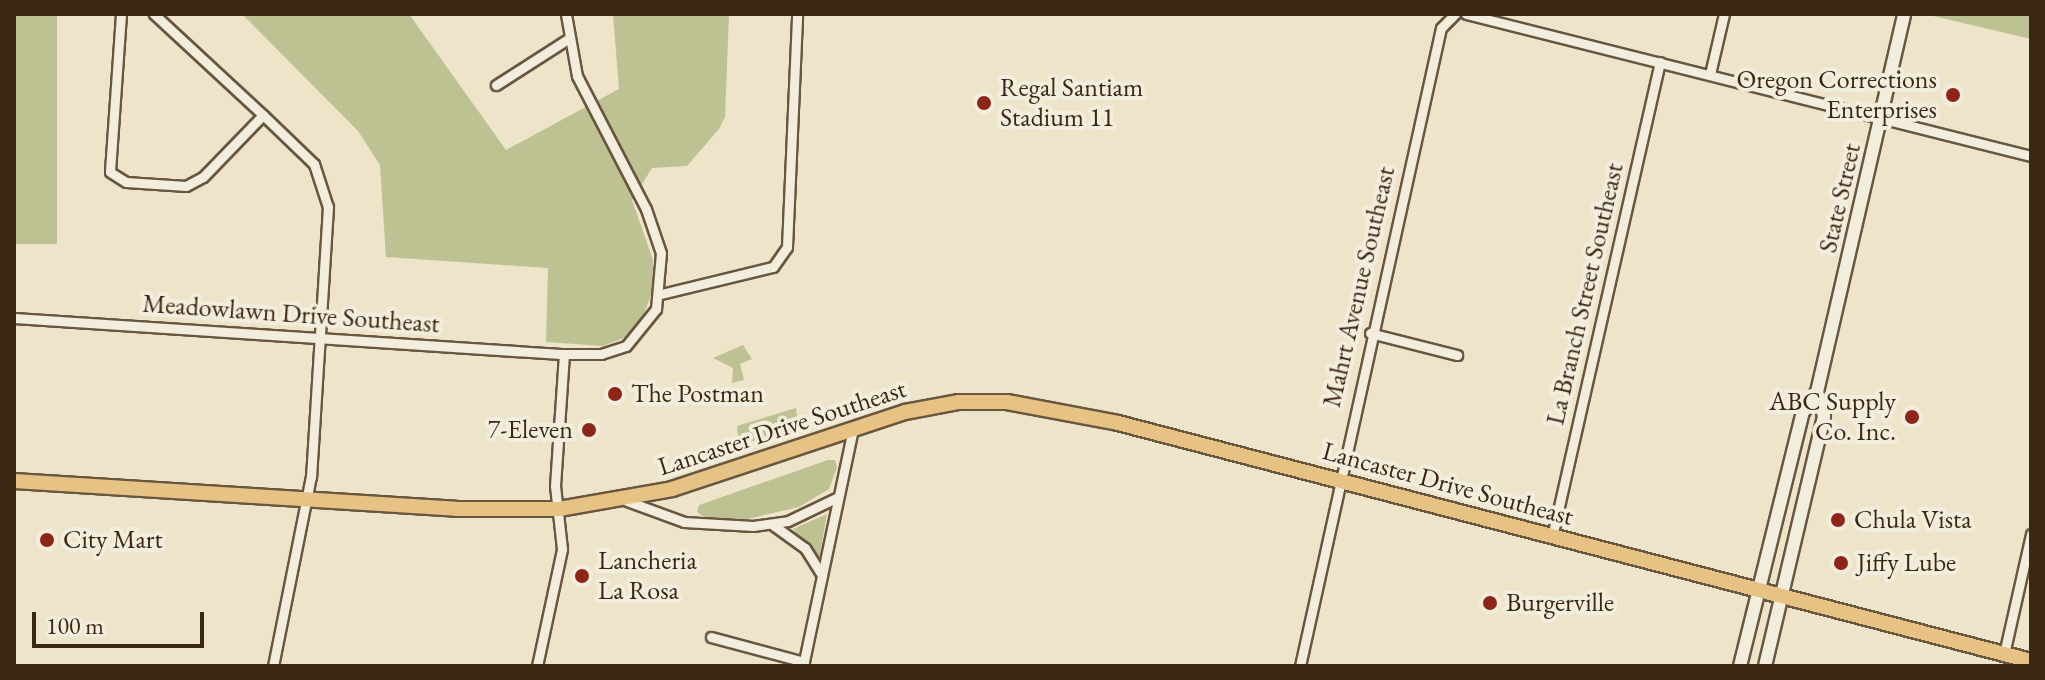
<!DOCTYPE html>
<style>
body{margin:0}
#map{position:relative;width:2045px;height:680px;overflow:hidden;background:#ede4ca;font-family:"EB Garamond",serif}
div>[style]{position:absolute}
[style*='--x']{left:calc(var(--x)*1px);top:calc(var(--y)*1px);width:calc(var(--w)*1px);rotate:calc(var(--a)*1deg)}
.green>*{inset:0;background:#bec293;transform-origin:0 0}
.roads{filter:drop-shadow(2px 0 #68563f) drop-shadow(-2px 0 #68563f) drop-shadow(0 2px #68563f) drop-shadow(0 -2px #68563f)}
.minor>*{height:9px;margin:-4.5px;padding:0 4.5px;transform-origin:4.5px;border-radius:4.5px;background:#f3eddd}
.secondary>*{height:12px;margin:-6px;padding:0 6px;transform-origin:6px;border-radius:6px;background:#f3eddd}
.primary>*{height:14px;margin:-7px;padding:0 7px;transform-origin:7px;border-radius:7px;background:#e6c285}
.dots>*{width:22px;height:22px;translate:-50% -50%;box-sizing:border-box;border:4px solid #f3eddd;border-radius:50%}
span{translate:-50% -50%;white-space:nowrap;text-align:center;line-height:1.15;-webkit-text-stroke:8px #f3eddd;paint-order:stroke}
.poi-label{font-size:26px;color:#3c2711}
.right{translate:-100% -50%;text-align:right}
.left{translate:0 -50%;text-align:left}
.street-label{font-size:26px;color:#3c2711}
.frame{position:absolute;inset:0;border:16px solid #3c2711;pointer-events:none}
.scale{position:absolute;left:32px;top:612px;width:172px;height:36px;box-sizing:border-box;border:4px solid #3c2711;border-top:0;padding-left:10px;font-size:24px;line-height:28px;white-space:nowrap;color:#3c2711;-webkit-text-stroke:6px #f3eddd;paint-order:stroke}
</style>
<div id="map">
<div class="green">
<div style="left:14px;top:14px;width:43px;height:230px"></div>
<div style="clip-path:polygon(242px 14px,409px 14px,506px 150px,619px 89px,613px 14px,729px 14px,725px 117px,719px 129px,687px 166px,652px 168px,632px 200px,653px 260px,653px 290px,642px 319px,626px 337px,603px 346px,546px 342px,548px 268px,386px 257px,380px 165px,358px 131px)"></div>
<div style="clip-path:polygon(2031px 14px,2031px 39px,1929px 15px,1929px 14px)"></div>
<div style="clip-path:polygon(743px 345px,752px 359px,740px 364px,744px 380px,732px 383px,733px 368px,713px 358px)"></div>
<div style="clip-path:polygon(796px 408px,798px 425px,739px 446px,737px 426px)"></div>
<div style="clip-path:polygon(828px 460px,835px 460px,837px 467px,829px 489px,799px 507px,743px 520px,704px 517px,697px 512px,699px 505px)"></div>
<div style="clip-path:polygon(827px 514px,819px 559px,793px 529px)"></div>
</div>
<div class="roads">
<div class="minor">
<div style="--x:121;--y:14;--w:158;--a:94"></div>
<div style="--x:110;--y:172;--w:19;--a:32"></div>
<div style="--x:126;--y:182;--w:60;--a:3.8"></div>
<div style="--x:186;--y:186;--w:19;--a:-28"></div>
<div style="--x:203;--y:177;--w:86;--a:-45.9"></div>
<div style="--x:263;--y:115;--w:149;--a:-137.2"></div>
<div style="--x:1466;--y:14;--w:583;--a:14.11"></div>
<div style="--x:1710;--y:74;--w:62;--a:-76.9"></div>
<div style="--x:496;--y:85;--w:85;--a:-32.6"></div>
<div style="--x:263;--y:115;--w:71;--a:43.9"></div>
<div style="--x:314;--y:164;--w:45;--a:72"></div>
<div style="--x:328;--y:207;--w:270;--a:93.6"></div>
<div style="--x:311;--y:476;--w:194;--a:101.3"></div>
<div style="--x:661;--y:294;--w:115;--a:-13.6"></div>
<div style="--x:773;--y:267;--w:24;--a:-55"></div>
<div style="--x:787;--y:247;--w:233;--a:-87.5"></div>
<div style="--x:14;--y:318;--w:548;--a:3.77"></div>
<div style="--x:561;--y:354;--w:40;--a:0"></div>
<div style="--x:601;--y:354;--w:26;--a:-18"></div>
<div style="--x:626;--y:346;--w:48;--a:-51"></div>
<div style="--x:656;--y:309;--w:56;--a:-84.9"></div>
<div style="--x:661;--y:253;--w:46;--a:-108.8"></div>
<div style="--x:646;--y:209;--w:150;--a:-117.4"></div>
<div style="--x:577;--y:76;--w:63;--a:-100.1"></div>
<div style="--x:1370;--y:333;--w:90;--a:14.2"></div>
<div style="--x:627;--y:501;--w:61;--a:20.2"></div>
<div style="--x:684;--y:522;--w:69;--a:3.3"></div>
<div style="--x:753;--y:526;--w:35;--a:-8"></div>
<div style="--x:788;--y:521;--w:55;--a:-25.6"></div>
<div style="--x:773;--y:525;--w:39;--a:36"></div>
<div style="--x:805;--y:548;--w:32;--a:58"></div>
<div style="--x:1552;--y:537;--w:487;--a:-77.2"></div>
<div style="--x:711;--y:637;--w:96;--a:15"></div>
<div style="--x:2004;--y:654;--w:123;--a:-77.3"></div>
<div style="--x:537;--y:666;--w:120;--a:-77.9"></div>
<div style="--x:562;--y:549;--w:63;--a:-96.3"></div>
<div style="--x:555;--y:486;--w:132;--a:-86.1"></div>
<div style="--x:803;--y:666;--w:243;--a:-78.1"></div>
<div style="--x:1300;--y:666;--w:653;--a:-77.54"></div>
<div style="--x:1441;--y:28;--w:20;--a:-45"></div>
</div>
<div class="secondary">
<div style="--x:1740;--y:666;--w:262;--a:-76.1"></div>
<div style="--x:1803;--y:412;--w:24;--a:-55"></div>
<div style="--x:1817;--y:392;--w:388;--a:-77"></div>
<div style="--x:1765;--y:666;--w:257;--a:-76.7"></div>
<div style="--x:1824;--y:416;--w:25;--a:-106"></div>
</div>
<div class="primary">
<div style="--x:14;--y:481;--w:443;--a:3.6"></div>
<div style="--x:456;--y:509;--w:103;--a:0"></div>
<div style="--x:559;--y:509;--w:115;--a:-10"></div>
<div style="--x:672;--y:489;--w:245;--a:-18.3"></div>
<div style="--x:905;--y:412;--w:55;--a:-10.5"></div>
<div style="--x:959;--y:402;--w:48;--a:0"></div>
<div style="--x:1007;--y:402;--w:113;--a:10.7"></div>
<div style="--x:1118;--y:423;--w:944;--a:14.61"></div>
</div>
</div>
<div class="dots">
<div style="left:1953px;top:95px;background:#8f2418"></div>
<div style="left:984px;top:103px;background:#8f2418"></div>
<div style="left:615px;top:394px;background:#8f2418"></div>
<div style="left:1912px;top:417px;background:#8f2418"></div>
<div style="left:589px;top:430px;background:#8f2418"></div>
<div style="left:1838px;top:520px;background:#8f2418"></div>
<div style="left:47px;top:540px;background:#8f2418"></div>
<div style="left:1841px;top:563px;background:#8f2418"></div>
<div style="left:582px;top:576px;background:#8f2418"></div>
<div style="left:1490px;top:603px;background:#8f2418"></div>
</div>
<div class="poi-label">
<span class="right" style="left:1937px;top:95px">Oregon Corrections<br>Enterprises</span>
<span class="left" style="left:1000px;top:103px">Regal Santiam<br>Stadium 11</span>
<span class="left" style="left:631px;top:394px">The Postman</span>
<span class="right" style="left:1896px;top:417px">ABC Supply<br>Co. Inc.</span>
<span class="right" style="left:573px;top:430px">7-Eleven</span>
<span class="left" style="left:1854px;top:520px">Chula Vista</span>
<span class="left" style="left:63px;top:540px">City Mart</span>
<span class="left" style="left:598px;top:576px">Lancheria<br>La Rosa</span>
<span class="left" style="left:1857px;top:563px">Jiffy Lube</span>
<span class="left" style="left:1506px;top:603px">Burgerville</span>
</div>
<div class="street-label">
<span style="left:1840px;top:198px;rotate:-77deg">State Street</span>
<span style="left:1359px;top:287px;rotate:-77deg">Mahrt Avenue Southeast</span>
<span style="left:1585px;top:294px;rotate:-77deg">La Branch Street Southeast</span>
<span style="left:291px;top:314px;rotate:4deg">Meadowlawn Drive Southeast</span>
<span style="left:782px;top:428px;rotate:-18deg">Lancaster Drive Southeast</span>
<span style="left:1448px;top:484px;rotate:15deg">Lancaster Drive Southeast</span>
</div>
<div class="frame"></div>
<div class="scale">100 m</div>
</div>
